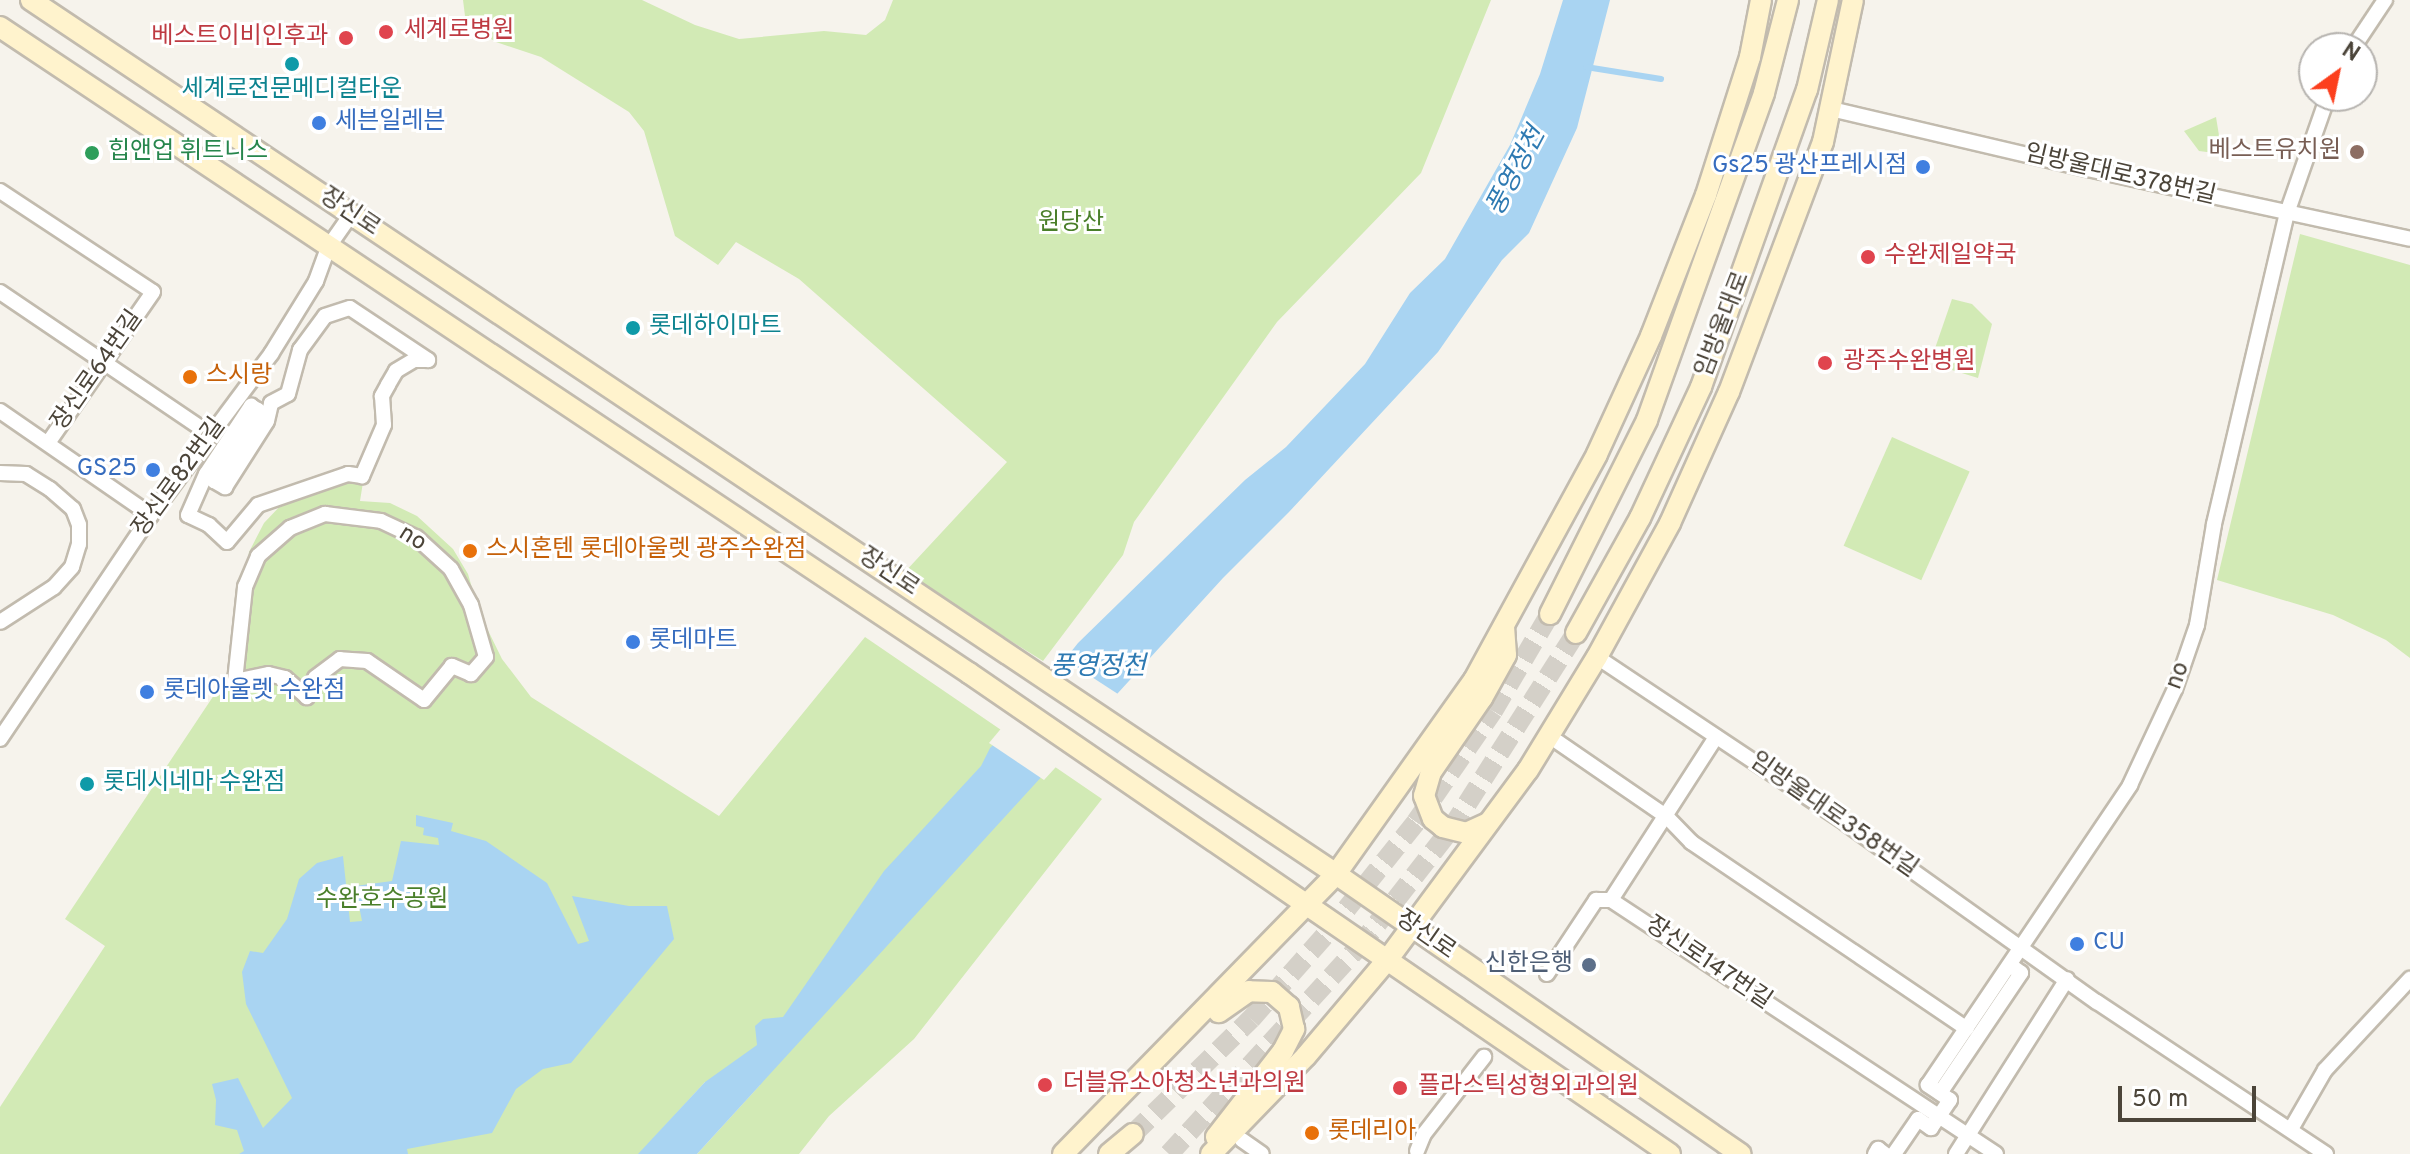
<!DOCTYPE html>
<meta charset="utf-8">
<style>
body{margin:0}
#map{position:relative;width:2410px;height:1154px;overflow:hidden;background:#f6f3ec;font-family:Overpass,"Noto Sans KR",sans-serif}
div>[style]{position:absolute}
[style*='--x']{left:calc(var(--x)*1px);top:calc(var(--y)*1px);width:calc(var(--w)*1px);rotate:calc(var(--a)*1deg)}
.green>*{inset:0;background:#d2eab5;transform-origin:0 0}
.water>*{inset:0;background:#a9d4f2}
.pier>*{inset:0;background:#f6f3ec}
.stream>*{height:6px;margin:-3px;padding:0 3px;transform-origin:3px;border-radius:3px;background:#a9d4f2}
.secondary-tunnel>*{height:20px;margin-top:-10px;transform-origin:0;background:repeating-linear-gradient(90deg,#d4d0c8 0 20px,transparent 0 30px)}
.roads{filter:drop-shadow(2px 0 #c2bbae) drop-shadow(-2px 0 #c2bbae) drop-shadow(0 2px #c2bbae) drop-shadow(0 -2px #c2bbae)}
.street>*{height:14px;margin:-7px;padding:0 7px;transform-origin:7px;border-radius:7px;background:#fff}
.secondary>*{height:20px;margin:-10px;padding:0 10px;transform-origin:10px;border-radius:10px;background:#fff3cd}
.dots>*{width:22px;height:22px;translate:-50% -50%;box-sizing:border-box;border:4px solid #fff;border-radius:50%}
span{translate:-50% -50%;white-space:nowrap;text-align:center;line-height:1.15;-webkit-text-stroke:6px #fff;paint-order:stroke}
.health-label{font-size:24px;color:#be3a42}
.left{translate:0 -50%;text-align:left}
.right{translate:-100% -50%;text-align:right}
.culture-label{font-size:24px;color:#0d838f}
.shop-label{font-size:24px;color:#366cbe}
.education-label{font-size:24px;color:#785e54}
.leisure-label{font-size:24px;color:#27864d}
.street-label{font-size:24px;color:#4b4439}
.park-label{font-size:24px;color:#4a7f2a}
.food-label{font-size:24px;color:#c56008}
.service-label{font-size:24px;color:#4e5e75}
.water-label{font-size:26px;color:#2e7ab2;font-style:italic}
.north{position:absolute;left:2298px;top:32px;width:80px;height:80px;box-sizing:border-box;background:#fff;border:2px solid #b7b4b0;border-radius:50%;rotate:33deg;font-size:22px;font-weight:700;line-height:32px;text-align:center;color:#4b4439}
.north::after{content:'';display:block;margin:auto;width:28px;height:36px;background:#fc3f1d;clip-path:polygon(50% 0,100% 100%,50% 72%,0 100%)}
.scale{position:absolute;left:2118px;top:1086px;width:138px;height:36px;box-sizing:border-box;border:4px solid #4b4439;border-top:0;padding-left:10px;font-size:24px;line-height:28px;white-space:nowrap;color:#4b4439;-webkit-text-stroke:6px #fff;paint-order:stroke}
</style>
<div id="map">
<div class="green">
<div style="clip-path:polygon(463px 0,642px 0,695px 25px,739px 39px,824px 31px,866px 35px,885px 20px,893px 0,1491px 0,1421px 173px,1277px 322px,1134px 522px,1123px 555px,1043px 661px,903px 574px,1007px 462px,799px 279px,736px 242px,718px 265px,675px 236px,644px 131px,629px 112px,541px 57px,496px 42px,466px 24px)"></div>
<div style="clip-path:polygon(2216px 117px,2222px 154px,2199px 151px,2184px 131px)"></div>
<div style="clip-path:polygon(2300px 234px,2410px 265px,2410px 658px,2386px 640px,2333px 615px,2217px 580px)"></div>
<div style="clip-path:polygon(1952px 299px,1972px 304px,1992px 324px,1978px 378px,1952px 370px,1932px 357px)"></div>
<div style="left:1892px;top:437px;width:85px;height:119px;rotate:24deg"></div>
<div style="clip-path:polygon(348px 475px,364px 476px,360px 501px,390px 503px,417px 516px,453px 549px,468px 574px,479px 612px,502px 659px,531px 697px,719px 816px,865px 637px,1102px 799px,914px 1039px,829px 1116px,799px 1154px,697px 1154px,760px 1085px,705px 1082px,639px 1154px,0 1154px,0 1107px,105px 946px,65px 919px,238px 659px,242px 589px,249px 552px,264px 523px,283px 503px,316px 489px,347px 482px)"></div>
</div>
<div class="water">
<div style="clip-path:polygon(1563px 0,1610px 0,1577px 128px,1529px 233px,1502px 260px,1438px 352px,1289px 512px,1223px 578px,697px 1154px,638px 1154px,705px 1082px,757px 1045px,755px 1026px,763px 1019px,783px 1017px,884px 871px,981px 766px,990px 748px,1012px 726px,1078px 643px,1245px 480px,1286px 447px,1365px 364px,1410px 293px,1445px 259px,1510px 145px,1540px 74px)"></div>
<div style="clip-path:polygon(416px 815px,453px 823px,451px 831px,486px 841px,547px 883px,578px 944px,589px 941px,572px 896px,629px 906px,667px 906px,674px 939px,571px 1063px,543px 1069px,516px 1089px,492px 1133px,407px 1149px,408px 1154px,239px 1154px,244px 1151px,237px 1130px,215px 1125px,216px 1100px,212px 1084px,238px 1078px,263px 1128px,292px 1098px,246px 1004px,242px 972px,250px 951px,263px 953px,287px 919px,299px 879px,317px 863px,343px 856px,350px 922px,362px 921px,355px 886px,392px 881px,401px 841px,439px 845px,438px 838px,423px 835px,424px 828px,416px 826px)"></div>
</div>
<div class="pier">
<div style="clip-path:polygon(1061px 657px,1121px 696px,1044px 780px,989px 743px)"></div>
</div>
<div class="stream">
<div style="--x:1586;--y:67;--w:76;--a:9.1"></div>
</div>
<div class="secondary-tunnel">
<div style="--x:1133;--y:1134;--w:165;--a:-44.3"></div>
<div style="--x:1251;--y:1019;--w:116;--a:-48.5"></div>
<div style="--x:1328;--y:932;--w:141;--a:-51.3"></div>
<div style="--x:1416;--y:822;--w:135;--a:-55.3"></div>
<div style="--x:1493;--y:711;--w:113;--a:-59.6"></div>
<div style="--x:1169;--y:1154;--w:281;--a:-47.5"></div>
<div style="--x:1359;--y:947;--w:150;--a:-52.1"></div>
<div style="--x:1451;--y:829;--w:232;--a:-57.5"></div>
</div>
<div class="roads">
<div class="street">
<div style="--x:2353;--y:48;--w:58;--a:-56.3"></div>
<div style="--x:1831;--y:109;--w:263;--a:13.2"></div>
<div style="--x:2087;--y:169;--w:330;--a:12.2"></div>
<div style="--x:0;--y:191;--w:183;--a:33.4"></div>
<div style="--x:153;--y:292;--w:184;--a:124.8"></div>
<div style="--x:0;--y:292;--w:239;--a:34.1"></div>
<div style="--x:350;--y:308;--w:94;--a:33.7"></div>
<div style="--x:428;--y:360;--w:14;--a:180"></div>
<div style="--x:414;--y:360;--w:21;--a:149"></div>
<div style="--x:396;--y:371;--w:16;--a:120"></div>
<div style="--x:388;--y:385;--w:13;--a:119"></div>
<div style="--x:382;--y:396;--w:29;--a:86"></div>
<div style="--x:384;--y:425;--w:56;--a:113.3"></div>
<div style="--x:362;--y:476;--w:14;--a:-172"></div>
<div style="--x:348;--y:474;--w:95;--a:161"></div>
<div style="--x:258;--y:505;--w:48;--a:130"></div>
<div style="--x:227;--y:542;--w:25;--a:-137"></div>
<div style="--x:209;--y:525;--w:23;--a:-155"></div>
<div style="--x:188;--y:515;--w:45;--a:-66.3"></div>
<div style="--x:206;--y:474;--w:82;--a:-56.5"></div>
<div style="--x:251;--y:406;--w:8;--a:30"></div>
<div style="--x:258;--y:410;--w:6;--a:99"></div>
<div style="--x:257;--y:416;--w:78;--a:123.5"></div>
<div style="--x:214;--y:481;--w:13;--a:29"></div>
<div style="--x:225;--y:487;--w:78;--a:-57.5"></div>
<div style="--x:267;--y:421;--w:18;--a:-77"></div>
<div style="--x:271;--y:403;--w:19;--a:-28"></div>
<div style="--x:288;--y:394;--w:46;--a:-74.7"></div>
<div style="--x:300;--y:350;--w:42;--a:-53.7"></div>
<div style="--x:325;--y:316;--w:26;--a:-18"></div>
<div style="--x:0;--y:411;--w:183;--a:34.6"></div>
<div style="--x:0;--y:473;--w:26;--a:2"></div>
<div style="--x:26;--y:474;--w:28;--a:32"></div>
<div style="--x:50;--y:489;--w:30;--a:41"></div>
<div style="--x:73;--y:509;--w:17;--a:69"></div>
<div style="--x:79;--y:525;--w:19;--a:90"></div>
<div style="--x:79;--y:544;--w:24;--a:107"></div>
<div style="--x:72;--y:567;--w:27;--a:132"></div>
<div style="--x:54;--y:587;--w:64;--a:147.1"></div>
<div style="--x:325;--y:514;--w:56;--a:7.1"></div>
<div style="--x:381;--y:521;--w:38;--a:25"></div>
<div style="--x:416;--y:537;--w:47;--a:42.4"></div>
<div style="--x:451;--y:569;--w:41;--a:60.9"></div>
<div style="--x:471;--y:605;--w:54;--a:73.9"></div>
<div style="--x:486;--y:657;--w:23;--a:131"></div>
<div style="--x:471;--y:674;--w:21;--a:-157"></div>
<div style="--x:452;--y:666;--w:44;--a:129.5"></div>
<div style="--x:424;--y:700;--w:69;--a:-145.6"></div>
<div style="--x:367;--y:661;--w:27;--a:-176"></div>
<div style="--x:340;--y:659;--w:31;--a:143"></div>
<div style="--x:315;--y:678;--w:21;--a:113"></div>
<div style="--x:307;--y:697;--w:29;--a:-139"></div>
<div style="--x:285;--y:678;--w:17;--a:-167"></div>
<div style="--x:268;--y:674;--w:34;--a:168"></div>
<div style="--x:235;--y:681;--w:95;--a:-83.9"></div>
<div style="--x:245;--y:587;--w:34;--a:-67"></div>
<div style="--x:258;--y:556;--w:43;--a:-41.2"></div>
<div style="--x:290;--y:528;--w:38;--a:-22"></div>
<div style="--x:1597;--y:657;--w:301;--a:33.7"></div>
<div style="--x:1847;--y:824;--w:307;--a:35.5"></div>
<div style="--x:2097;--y:1002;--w:275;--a:33.6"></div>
<div style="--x:1716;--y:737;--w:194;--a:122.8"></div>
<div style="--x:1611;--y:900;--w:461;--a:33.4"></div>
<div style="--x:0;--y:739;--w:270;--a:-56"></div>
<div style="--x:151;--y:515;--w:201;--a:-53.3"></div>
<div style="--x:271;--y:354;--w:86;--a:-58.3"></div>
<div style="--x:316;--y:281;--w:37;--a:-70"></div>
<div style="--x:329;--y:246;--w:39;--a:-55"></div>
<div style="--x:1558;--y:742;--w:132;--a:34.5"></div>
<div style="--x:1667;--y:817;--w:35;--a:46"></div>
<div style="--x:1691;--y:842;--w:333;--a:34.1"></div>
<div style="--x:1547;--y:974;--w:89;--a:-56.5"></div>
<div style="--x:1596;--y:900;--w:15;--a:0"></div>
<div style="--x:1940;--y:1093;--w:145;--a:-56"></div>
<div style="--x:2021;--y:973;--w:14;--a:-144"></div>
<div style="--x:2291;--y:1129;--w:68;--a:-60"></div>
<div style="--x:2325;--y:1070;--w:125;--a:-47"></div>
<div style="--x:1242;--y:1140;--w:24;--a:35"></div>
<div style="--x:1417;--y:1151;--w:18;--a:-68"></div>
<div style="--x:1424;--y:1134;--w:98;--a:-52.1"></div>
<div style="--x:1875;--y:1154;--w:6;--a:-59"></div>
<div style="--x:1878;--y:1149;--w:9;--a:36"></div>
<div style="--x:1894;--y:1154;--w:42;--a:-55.6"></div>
<div style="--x:1918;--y:1119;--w:16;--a:35"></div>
<div style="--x:1931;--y:1128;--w:34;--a:-56"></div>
<div style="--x:1950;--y:1100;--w:27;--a:-146"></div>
<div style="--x:1928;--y:1085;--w:362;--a:-56"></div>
<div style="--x:2130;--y:785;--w:106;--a:-64.9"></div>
<div style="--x:2175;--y:689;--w:68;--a:-71"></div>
<div style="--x:2197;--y:625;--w:102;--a:-80.4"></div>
<div style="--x:2214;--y:524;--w:319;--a:-76.8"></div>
<div style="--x:2287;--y:213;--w:124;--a:-70.7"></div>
<div style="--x:1956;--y:1154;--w:207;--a:-57.6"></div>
</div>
<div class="secondary">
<div style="--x:31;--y:0;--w:1571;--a:33.81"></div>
<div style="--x:1336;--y:874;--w:492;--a:34.7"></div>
<div style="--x:0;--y:27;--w:1165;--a:33.69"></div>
<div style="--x:969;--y:673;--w:850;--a:34.46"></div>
<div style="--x:1550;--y:614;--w:217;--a:-63.4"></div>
<div style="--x:1647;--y:420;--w:347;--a:-70.3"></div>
<div style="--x:1764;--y:93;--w:96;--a:-75.5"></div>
<div style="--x:1576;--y:633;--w:132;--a:-60.9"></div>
<div style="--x:1640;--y:518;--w:145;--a:-65"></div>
<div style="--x:1701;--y:387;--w:315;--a:-70.4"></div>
<div style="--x:1807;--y:90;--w:92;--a:-76.9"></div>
<div style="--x:1488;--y:823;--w:23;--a:155"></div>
<div style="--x:1467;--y:833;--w:25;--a:-166"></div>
<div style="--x:1443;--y:827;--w:13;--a:-141"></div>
<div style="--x:1433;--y:819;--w:25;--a:-111"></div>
<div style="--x:1424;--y:796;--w:25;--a:-74"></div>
<div style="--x:1431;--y:772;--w:90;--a:-55.4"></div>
<div style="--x:1482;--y:698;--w:49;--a:-60.8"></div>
<div style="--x:1506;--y:655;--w:29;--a:-94"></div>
<div style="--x:1216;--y:1137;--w:109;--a:-52.1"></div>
<div style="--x:1283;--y:1051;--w:25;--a:-63"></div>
<div style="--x:1294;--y:1029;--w:23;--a:-103"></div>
<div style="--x:1289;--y:1007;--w:23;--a:-139"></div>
<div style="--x:1272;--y:992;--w:23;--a:-178"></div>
<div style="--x:1249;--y:991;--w:37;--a:145"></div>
<div style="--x:1063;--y:1154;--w:391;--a:-45.7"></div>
<div style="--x:1336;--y:874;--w:238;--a:-54.6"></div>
<div style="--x:1474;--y:680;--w:257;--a:-61.4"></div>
<div style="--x:1597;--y:454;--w:130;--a:-65.4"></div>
<div style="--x:1651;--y:336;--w:151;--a:-68.7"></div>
<div style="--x:1706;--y:195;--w:145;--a:-72.3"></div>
<div style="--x:1750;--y:57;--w:58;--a:-79.1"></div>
<div style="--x:1109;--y:1154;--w:31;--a:-40"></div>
<div style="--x:1211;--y:1154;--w:136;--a:-45.9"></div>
<div style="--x:1306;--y:1056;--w:127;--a:-49.8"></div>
<div style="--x:1388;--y:959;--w:235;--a:-53.5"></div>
<div style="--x:1528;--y:770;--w:132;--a:-58.6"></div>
<div style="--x:1597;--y:657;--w:153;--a:-61.4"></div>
<div style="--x:1670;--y:523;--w:144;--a:-65.8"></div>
<div style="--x:1729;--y:392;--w:267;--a:-69.4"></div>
<div style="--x:1823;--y:142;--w:145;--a:-78.1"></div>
</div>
</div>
<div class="dots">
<div style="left:386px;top:32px;background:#e0444e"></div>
<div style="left:346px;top:38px;background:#e0444e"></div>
<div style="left:292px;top:64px;background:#0f9aa8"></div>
<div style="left:319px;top:123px;background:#3f7fe0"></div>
<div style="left:2357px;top:152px;background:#8d6e63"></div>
<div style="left:92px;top:153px;background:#2e9e5b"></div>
<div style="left:1923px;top:167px;background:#3f7fe0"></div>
<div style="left:1868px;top:257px;background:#e0444e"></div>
<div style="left:633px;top:328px;background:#0f9aa8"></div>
<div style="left:1825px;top:363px;background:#e0444e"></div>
<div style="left:190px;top:377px;background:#e8710a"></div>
<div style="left:153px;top:470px;background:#3f7fe0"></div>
<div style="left:470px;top:551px;background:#e8710a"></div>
<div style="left:633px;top:642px;background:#3f7fe0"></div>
<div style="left:147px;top:692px;background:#3f7fe0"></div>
<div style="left:87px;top:784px;background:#0f9aa8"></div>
<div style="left:2077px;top:944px;background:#3f7fe0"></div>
<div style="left:1589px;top:965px;background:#5c6f8a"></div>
<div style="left:1045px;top:1085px;background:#e0444e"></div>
<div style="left:1400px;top:1088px;background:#e0444e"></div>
<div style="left:1312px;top:1133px;background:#e8710a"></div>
</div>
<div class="health-label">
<span class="left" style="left:404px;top:32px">세계로병원</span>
<span class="right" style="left:328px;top:38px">베스트이비인후과</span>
<span class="left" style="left:1884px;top:257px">수완제일약국</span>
<span class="left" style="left:1843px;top:363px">광주수완병원</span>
<span class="left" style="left:1063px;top:1085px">더블유소아청소년과의원</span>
<span class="left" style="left:1418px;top:1088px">플라스틱성형외과의원</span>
</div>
<div class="culture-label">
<span style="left:292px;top:91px">세계로전문메디컬타운</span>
<span class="left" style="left:649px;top:328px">롯데하이마트</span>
<span class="left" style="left:103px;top:784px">롯데시네마 수완점</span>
</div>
<div class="shop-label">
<span class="left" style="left:335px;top:123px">세븐일레븐</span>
<span class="right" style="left:1907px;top:167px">Gs25 광산프레시점</span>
<span class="right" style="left:137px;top:470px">GS25</span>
<span class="left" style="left:649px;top:642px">롯데마트</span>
<span class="left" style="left:163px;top:692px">롯데아울렛 수완점</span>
<span class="left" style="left:2093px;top:944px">CU</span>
</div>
<div class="education-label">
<span class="right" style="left:2341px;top:152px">베스트유치원</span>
</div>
<div class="leisure-label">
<span class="left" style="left:108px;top:153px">힙앤업 휘트니스</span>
</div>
<div class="street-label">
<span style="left:2120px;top:176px;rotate:13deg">임방울대로378번길</span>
<span style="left:349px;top:213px;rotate:34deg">장신로</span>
<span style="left:1724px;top:325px;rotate:-69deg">임방울대로</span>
<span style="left:98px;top:371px;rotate:-55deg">장신로64번길</span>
<span style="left:180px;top:478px;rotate:-54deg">장신로82번길</span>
<span style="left:412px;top:539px;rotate:32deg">no</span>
<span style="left:888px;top:573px;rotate:34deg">장신로</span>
<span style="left:2179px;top:676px;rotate:-70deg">no</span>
<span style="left:1833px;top:816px;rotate:35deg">임방울대로358번길</span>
<span style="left:1425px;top:936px;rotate:35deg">장신로</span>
<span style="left:1708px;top:964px;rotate:34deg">장신로147번길</span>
</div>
<div class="park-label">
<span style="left:1071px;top:224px">원당산</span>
<span style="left:382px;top:901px">수완호수공원</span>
</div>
<div class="food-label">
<span class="left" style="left:206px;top:377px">스시랑</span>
<span class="left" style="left:486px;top:551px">스시혼텐 롯데아울렛 광주수완점</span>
<span class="left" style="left:1328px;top:1133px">롯데리아</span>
</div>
<div class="service-label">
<span class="right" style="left:1573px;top:965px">신한은행</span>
</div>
<div class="water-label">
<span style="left:1517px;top:172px;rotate:-62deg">풍영정천</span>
<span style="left:1098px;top:668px">풍영정천</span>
</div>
<div class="north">N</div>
<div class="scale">50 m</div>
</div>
